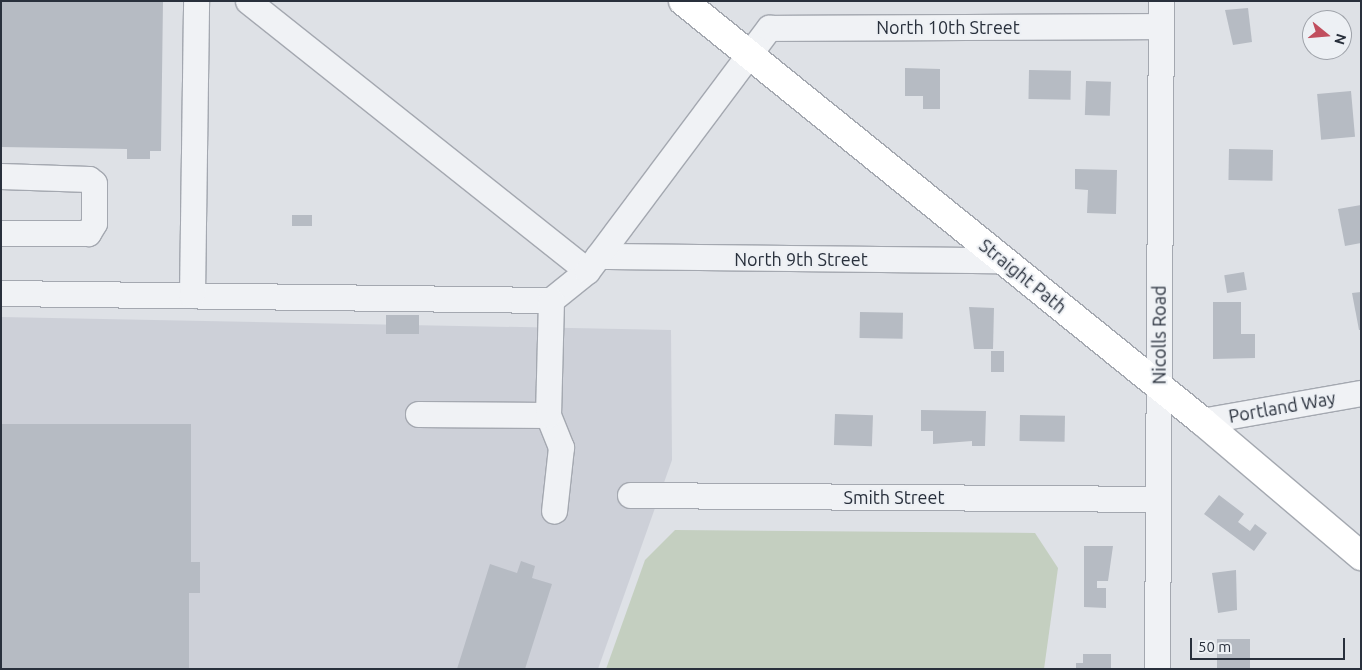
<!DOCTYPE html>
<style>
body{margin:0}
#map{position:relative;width:1362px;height:670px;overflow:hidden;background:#dee1e6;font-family:Ubuntu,sans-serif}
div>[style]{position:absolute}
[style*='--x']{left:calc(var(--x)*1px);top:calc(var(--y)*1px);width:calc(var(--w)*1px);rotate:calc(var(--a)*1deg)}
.built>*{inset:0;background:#cdd0d8}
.green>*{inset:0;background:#c4cfc0}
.building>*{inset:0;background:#b6bbc3;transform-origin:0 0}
.roads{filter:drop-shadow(1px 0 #a4a8b0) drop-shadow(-1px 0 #a4a8b0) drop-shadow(0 1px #a4a8b0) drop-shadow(0 -1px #a4a8b0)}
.minor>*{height:25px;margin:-12.5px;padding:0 12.5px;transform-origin:12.5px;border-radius:12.5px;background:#f0f2f5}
.major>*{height:28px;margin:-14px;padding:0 14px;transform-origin:14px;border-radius:14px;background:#fff}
span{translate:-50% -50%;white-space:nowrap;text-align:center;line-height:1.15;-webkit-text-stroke:4px #edf0f4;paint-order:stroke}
.street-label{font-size:18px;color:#29303c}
.frame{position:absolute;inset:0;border:2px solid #29303c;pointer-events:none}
.north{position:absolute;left:1302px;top:10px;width:50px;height:50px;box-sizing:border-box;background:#edf0f4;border:1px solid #9fa3aa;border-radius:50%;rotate:107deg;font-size:14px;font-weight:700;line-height:20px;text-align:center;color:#29303c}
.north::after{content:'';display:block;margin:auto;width:18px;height:22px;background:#c14e5e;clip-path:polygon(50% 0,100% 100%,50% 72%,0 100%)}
.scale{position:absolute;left:1190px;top:638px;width:155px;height:22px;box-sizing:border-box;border:2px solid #29303c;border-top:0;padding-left:6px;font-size:15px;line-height:18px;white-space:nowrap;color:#29303c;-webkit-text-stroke:4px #edf0f4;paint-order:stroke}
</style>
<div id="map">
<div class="built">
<div style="clip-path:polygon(1px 317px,671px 330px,672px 460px,598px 669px,1px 669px)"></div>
</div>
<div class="green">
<div style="clip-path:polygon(675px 530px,1035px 533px,1058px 568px,1044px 669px,606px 669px,645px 560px)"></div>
</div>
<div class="building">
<div style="clip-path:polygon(1px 1px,163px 1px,161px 151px,150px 151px,150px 159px,127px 159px,127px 149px,1px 147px)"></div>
<div style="clip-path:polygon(1248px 8px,1252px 42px,1233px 45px,1225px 10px)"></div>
<div style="clip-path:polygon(905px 68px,940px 69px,940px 109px,923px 109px,923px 96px,905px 96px)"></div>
<div style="left:1029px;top:70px;width:42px;height:29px;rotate:1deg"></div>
<div style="left:1086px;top:81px;width:25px;height:34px;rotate:2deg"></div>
<div style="left:1351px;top:91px;width:46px;height:34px;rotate:85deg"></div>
<div style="left:1229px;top:149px;width:44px;height:31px;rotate:1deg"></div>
<div style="clip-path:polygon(1075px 169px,1117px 170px,1116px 214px,1087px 213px,1088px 190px,1075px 189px)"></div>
<div style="clip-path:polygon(1361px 205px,1361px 243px,1345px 246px,1338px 209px)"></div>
<div style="left:292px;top:215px;width:20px;height:11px"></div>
<div style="left:1244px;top:272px;width:18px;height:20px;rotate:81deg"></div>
<div style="clip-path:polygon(1361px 292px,1361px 330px,1359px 330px,1352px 293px)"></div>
<div style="clip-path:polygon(1213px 302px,1241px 302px,1241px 334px,1255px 334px,1255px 358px,1213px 359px)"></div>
<div style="clip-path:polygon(969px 307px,994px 308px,993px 349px,974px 349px)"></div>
<div style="left:860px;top:312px;width:43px;height:26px;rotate:1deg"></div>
<div style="left:419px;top:315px;width:19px;height:33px;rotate:90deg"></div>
<div style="left:991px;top:351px;width:13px;height:21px"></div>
<div style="clip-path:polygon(921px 410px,986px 411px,985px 446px,972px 446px,972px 441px,933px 444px,933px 431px,921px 431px)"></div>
<div style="left:835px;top:414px;width:38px;height:31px;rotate:2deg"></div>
<div style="left:1020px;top:415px;width:45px;height:26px;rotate:1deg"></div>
<div style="clip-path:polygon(1px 424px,191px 424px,191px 562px,200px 562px,200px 593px,189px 593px,189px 669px,1px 669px)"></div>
<div style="clip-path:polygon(1219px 495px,1244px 514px,1238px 522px,1250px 531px,1255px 524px,1267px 533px,1254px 551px,1204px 514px)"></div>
<div style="clip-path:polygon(1084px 546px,1113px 546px,1108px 581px,1097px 581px,1097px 588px,1106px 588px,1106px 608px,1084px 607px)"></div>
<div style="clip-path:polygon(521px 561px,535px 566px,532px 578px,552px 584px,525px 669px,457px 669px,490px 564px,517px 573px)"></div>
<div style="clip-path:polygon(1236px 570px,1237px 610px,1218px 613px,1212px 573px)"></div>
<div style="left:1217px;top:639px;width:33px;height:30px"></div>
<div style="clip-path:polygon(1083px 654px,1111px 654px,1111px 669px,1076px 669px,1076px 663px,1083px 663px)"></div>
</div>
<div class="roads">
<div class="minor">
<div style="--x:248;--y:1;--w:433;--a:38.5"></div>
<div style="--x:1;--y:176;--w:88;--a:2"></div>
<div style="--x:89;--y:179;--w:6;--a:39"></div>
<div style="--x:94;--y:183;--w:40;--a:90"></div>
<div style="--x:94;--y:223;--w:12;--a:121"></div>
<div style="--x:88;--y:233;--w:87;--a:180"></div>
<div style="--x:598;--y:256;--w:406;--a:0.6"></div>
<div style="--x:1;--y:293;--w:550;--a:0.73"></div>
<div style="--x:551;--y:300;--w:46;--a:-38.9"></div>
<div style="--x:587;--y:271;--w:304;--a:-53.2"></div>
<div style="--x:769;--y:28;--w:392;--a:-0.3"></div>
<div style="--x:192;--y:295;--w:294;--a:-89.2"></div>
<div style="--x:418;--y:414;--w:130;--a:0.4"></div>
<div style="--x:548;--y:415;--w:35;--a:68"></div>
<div style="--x:561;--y:447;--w:64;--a:96.2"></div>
<div style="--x:548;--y:415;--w:115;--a:-88.5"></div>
<div style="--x:1202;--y:421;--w:161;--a:-10"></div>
<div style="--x:630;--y:495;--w:527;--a:0.43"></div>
<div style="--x:1157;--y:669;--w:668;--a:-89.66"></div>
</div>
<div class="major">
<div style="--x:683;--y:1;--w:668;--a:38.98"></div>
<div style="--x:1202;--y:421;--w:209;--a:40.3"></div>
</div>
</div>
<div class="street-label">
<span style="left:948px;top:27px">North 10th Street</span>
<span style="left:801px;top:259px">North 9th Street</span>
<span style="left:1023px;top:276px;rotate:39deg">Straight Path</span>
<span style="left:1159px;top:335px;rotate:-90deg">Nicolls Road</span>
<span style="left:1282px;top:407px;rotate:-10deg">Portland Way</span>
<span style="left:894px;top:497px">Smith Street</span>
</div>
<div class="frame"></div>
<div class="north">N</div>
<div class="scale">50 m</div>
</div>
